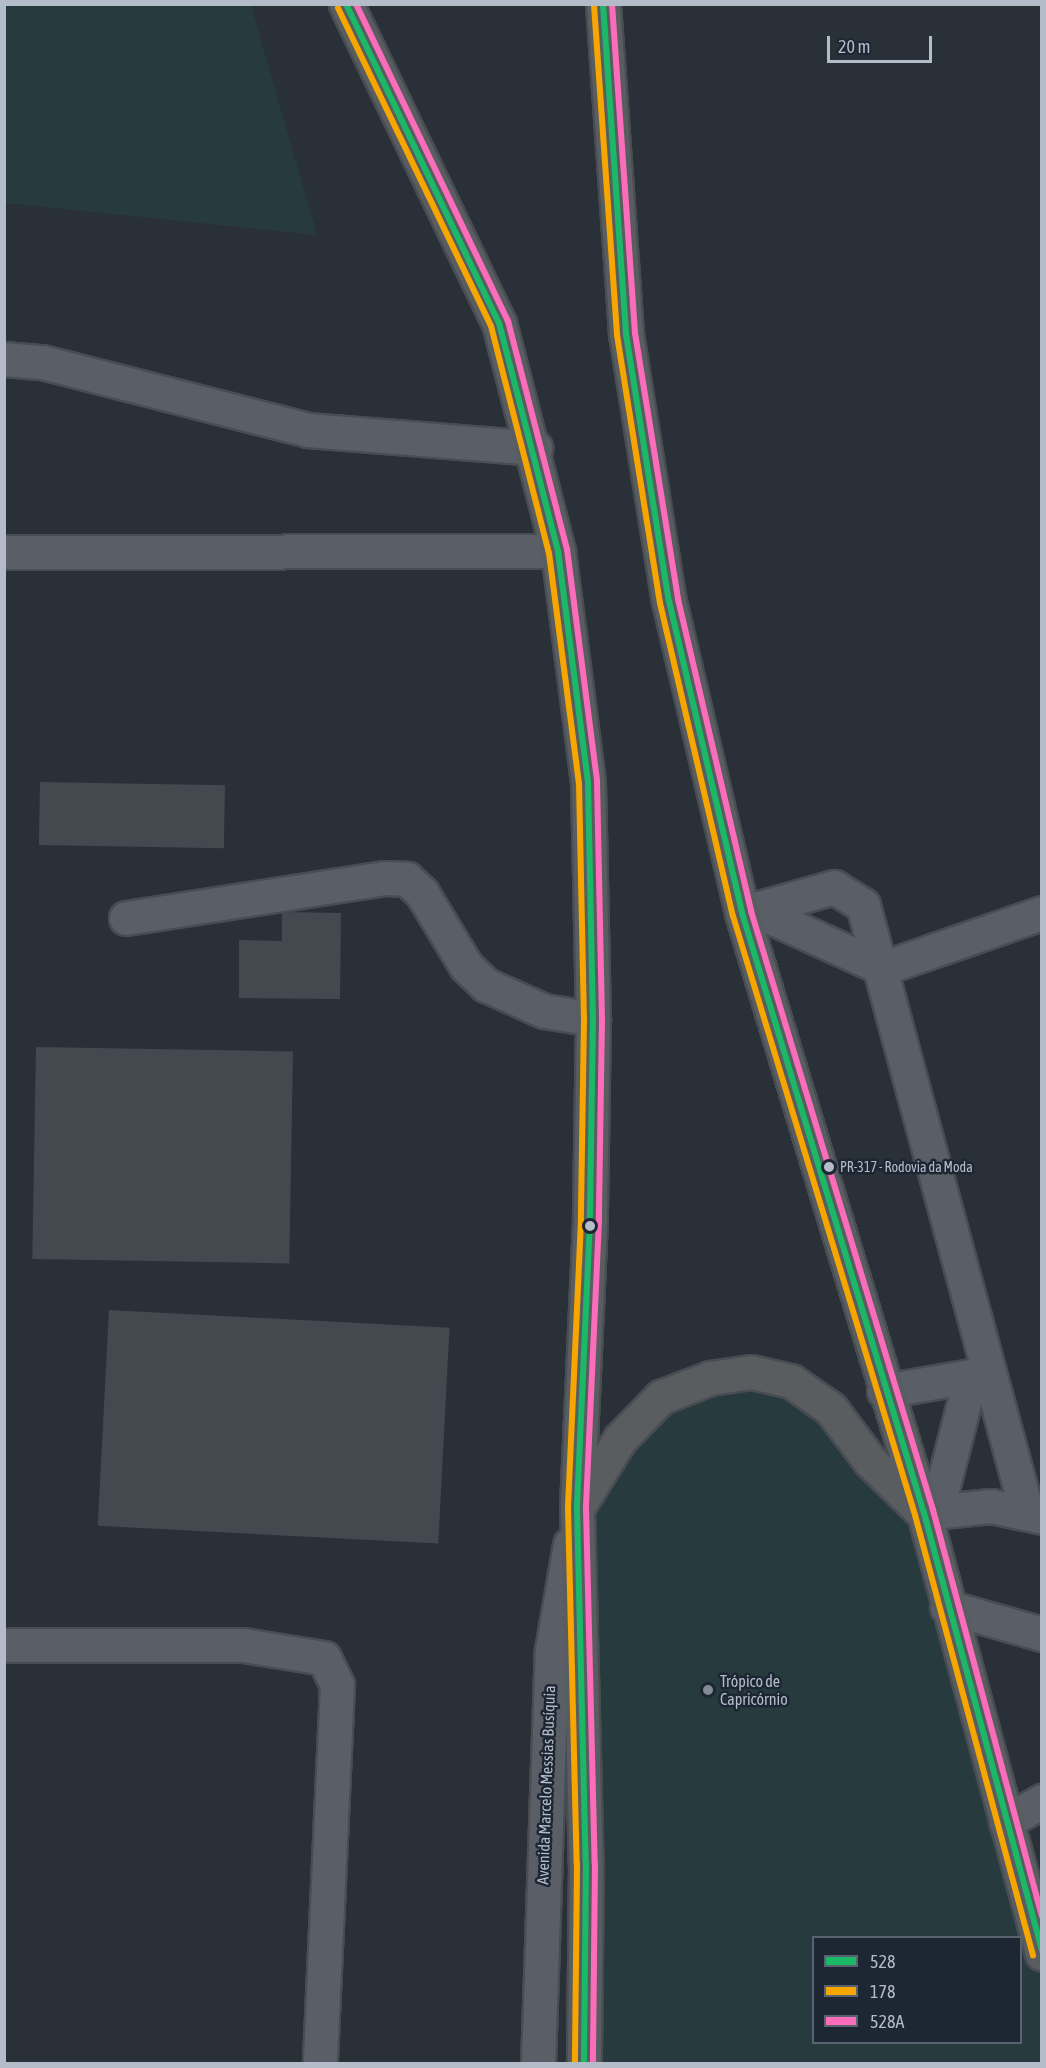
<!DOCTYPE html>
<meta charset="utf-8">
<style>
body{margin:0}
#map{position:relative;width:1046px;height:2068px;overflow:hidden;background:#2a3038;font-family:"Asap Condensed",sans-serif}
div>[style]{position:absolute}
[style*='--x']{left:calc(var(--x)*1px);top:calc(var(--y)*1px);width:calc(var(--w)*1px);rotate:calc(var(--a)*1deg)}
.green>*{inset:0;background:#273a3e}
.building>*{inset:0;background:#444950;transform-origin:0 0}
.roads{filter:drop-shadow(2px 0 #484c53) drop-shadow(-2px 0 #484c53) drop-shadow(0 2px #484c53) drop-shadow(0 -2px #484c53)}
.minor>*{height:33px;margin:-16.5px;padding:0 16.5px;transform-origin:16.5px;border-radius:16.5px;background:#5a5e66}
.highway>*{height:33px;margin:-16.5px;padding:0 16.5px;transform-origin:16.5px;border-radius:16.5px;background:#5a5d60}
.bus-1>*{height:6px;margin:-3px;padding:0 3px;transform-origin:3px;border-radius:3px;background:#1ab867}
.bus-2>*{height:6px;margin:-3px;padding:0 3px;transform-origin:3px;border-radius:3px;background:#f7a600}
.bus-3>*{height:6px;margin:-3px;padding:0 3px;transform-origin:3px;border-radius:3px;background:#fb6dba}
.dots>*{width:16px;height:16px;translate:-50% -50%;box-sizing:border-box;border:3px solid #1d2633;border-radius:50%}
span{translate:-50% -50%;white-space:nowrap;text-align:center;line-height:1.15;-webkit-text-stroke:5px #1d2633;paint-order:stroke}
.bus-label{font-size:14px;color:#b4bcc9}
.left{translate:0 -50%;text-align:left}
.poi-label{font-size:16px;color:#b4bcc9}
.street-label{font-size:16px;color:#b4bcc9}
.frame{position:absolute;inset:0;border:6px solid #b4bcc9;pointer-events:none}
.legend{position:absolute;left:812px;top:1936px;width:210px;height:108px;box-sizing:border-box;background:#1d2633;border:2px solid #59626f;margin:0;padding:8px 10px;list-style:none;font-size:18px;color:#b4bcc9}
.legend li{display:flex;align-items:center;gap:12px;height:30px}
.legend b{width:30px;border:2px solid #59626f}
.scale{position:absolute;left:827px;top:36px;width:105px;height:27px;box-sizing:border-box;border:3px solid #b4bcc9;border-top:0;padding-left:8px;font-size:18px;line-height:21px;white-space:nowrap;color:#b4bcc9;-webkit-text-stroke:4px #1d2633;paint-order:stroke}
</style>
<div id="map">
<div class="green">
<div style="clip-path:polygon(5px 4px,251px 5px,317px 235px,5px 203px)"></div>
<div style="clip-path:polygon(evenodd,791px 1381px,924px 1513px,1041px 1953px,1041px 2063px,584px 2063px,577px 1508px,661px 1397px,791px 1381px,814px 1938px,1020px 1938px,1020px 2042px,814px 2042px,814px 1938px)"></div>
</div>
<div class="building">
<div style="left:40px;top:782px;width:185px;height:63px;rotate:1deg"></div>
<div style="clip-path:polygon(282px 912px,341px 913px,340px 999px,239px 998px,239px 940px,282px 941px)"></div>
<div style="left:36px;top:1047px;width:257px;height:212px;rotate:1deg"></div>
<div style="left:109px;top:1310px;width:341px;height:216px;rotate:3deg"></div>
</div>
<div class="roads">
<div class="minor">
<div style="--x:4;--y:359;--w:38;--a:5"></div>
<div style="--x:42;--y:362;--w:275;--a:14.3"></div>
<div style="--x:308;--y:430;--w:228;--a:4.5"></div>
<div style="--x:4;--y:552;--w:554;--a:-0.1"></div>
<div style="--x:755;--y:910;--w:141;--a:24.4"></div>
<div style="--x:883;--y:968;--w:168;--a:-19.1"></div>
<div style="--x:742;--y:913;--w:96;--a:-15.8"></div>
<div style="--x:834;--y:887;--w:34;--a:32"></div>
<div style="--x:863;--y:905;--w:630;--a:74.9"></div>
<div style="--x:126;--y:918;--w:261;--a:-8.8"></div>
<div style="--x:384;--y:878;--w:23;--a:2"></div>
<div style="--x:407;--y:879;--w:21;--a:43"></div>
<div style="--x:422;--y:893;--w:85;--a:58.9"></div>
<div style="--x:466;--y:966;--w:28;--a:44"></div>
<div style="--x:486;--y:985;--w:64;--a:24.1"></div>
<div style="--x:544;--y:1011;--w:50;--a:9.3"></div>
<div style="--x:884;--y:1391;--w:106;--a:-9.8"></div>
<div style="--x:937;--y:1509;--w:137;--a:-75.7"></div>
<div style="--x:924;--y:1513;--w:67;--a:-6"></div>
<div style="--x:991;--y:1506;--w:52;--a:12.2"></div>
<div style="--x:947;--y:1607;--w:99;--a:15.9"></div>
<div style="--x:4;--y:1645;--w:239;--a:0"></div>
<div style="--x:243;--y:1645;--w:82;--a:9.1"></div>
<div style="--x:324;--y:1658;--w:30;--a:64"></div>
<div style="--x:337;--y:1685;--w:379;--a:92.6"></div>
<div style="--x:1006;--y:1822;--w:42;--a:-30.3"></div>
<div style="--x:538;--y:2064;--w:414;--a:-88.1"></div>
<div style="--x:552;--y:1650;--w:107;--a:-80.3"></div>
</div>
<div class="highway">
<div style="--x:346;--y:4;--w:354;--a:64.4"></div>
<div style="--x:499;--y:323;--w:236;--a:75.5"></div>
<div style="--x:558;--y:551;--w:233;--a:82.6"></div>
<div style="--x:588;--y:782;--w:237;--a:88.8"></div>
<div style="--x:593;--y:1019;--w:201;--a:90.9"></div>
<div style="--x:590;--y:1220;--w:288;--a:92.6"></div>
<div style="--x:577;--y:1508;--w:356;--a:88.6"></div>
<div style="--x:586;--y:1864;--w:200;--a:90.6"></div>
<div style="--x:603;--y:4;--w:331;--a:86"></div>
<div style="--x:626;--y:334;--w:270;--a:80.9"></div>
<div style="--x:669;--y:601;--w:320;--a:76.8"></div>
<div style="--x:742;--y:913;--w:627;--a:73.13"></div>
<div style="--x:924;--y:1513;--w:456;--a:75"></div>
<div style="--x:579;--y:1505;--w:78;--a:-58.2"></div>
<div style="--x:620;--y:1439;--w:59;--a:-45.7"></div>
<div style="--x:661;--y:1397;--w:53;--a:-21.2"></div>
<div style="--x:710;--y:1378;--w:41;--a:-8.3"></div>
<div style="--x:751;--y:1372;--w:41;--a:12.7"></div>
<div style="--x:791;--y:1381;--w:49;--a:35"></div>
<div style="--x:831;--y:1409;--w:65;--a:53.1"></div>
<div style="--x:870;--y:1461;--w:70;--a:44.4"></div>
</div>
</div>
<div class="bus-1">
<div style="--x:346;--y:4;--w:354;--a:64.4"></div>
<div style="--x:499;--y:323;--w:236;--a:75.5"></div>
<div style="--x:558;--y:551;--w:233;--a:82.6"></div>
<div style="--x:588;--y:782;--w:237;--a:88.8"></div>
<div style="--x:593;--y:1019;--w:201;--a:90.9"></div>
<div style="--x:590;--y:1220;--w:288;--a:92.6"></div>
<div style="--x:577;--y:1508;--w:356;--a:88.6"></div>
<div style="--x:586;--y:1864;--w:200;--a:90.6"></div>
<div style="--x:603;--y:4;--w:331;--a:86"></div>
<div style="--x:626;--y:334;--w:270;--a:80.9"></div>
<div style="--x:669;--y:601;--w:320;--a:76.8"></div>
<div style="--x:742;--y:913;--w:627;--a:73.13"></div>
<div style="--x:924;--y:1513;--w:454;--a:74.9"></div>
</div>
<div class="bus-2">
<div style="--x:594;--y:5;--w:331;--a:86"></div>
<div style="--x:617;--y:335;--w:271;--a:80.9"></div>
<div style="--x:660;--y:603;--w:321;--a:76.9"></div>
<div style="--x:733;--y:916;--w:626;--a:73.1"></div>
<div style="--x:915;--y:1515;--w:456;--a:75"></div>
<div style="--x:338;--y:8;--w:353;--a:64.3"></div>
<div style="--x:491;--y:326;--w:234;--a:75.7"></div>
<div style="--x:549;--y:553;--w:232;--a:82.6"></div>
<div style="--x:579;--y:783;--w:236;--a:88.8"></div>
<div style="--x:584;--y:1019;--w:201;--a:90.9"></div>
<div style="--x:581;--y:1220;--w:288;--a:92.6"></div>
<div style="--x:568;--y:1508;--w:356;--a:88.6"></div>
<div style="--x:577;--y:1864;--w:200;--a:90.6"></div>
</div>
<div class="bus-3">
<div style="--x:356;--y:4;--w:352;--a:64.4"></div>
<div style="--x:508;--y:321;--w:236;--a:75.5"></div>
<div style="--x:567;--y:549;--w:234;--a:82.6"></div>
<div style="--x:597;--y:781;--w:238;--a:88.8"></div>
<div style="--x:602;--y:1019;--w:201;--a:90.9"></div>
<div style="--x:599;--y:1220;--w:288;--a:92.6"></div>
<div style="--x:586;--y:1508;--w:356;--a:88.6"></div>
<div style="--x:595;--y:1864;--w:200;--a:90.6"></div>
<div style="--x:612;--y:4;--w:330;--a:86"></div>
<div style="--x:635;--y:333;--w:269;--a:80.8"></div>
<div style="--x:678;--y:599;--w:320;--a:76.8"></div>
<div style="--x:751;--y:911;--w:626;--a:73.1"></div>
<div style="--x:933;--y:1510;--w:420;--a:75"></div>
</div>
<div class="dots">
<div style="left:829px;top:1167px;background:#b4bcc9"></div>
<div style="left:590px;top:1226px;background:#b4bcc9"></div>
<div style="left:708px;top:1690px;background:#848b96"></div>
</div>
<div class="bus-label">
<span class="left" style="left:840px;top:1167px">PR-317 - Rodovia da Moda</span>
</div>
<div class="poi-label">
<span class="left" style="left:720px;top:1690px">Trópico de<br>Capricórnio</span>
</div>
<div class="street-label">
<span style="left:546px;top:1785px;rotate:-88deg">Avenida Marcelo Messias Busíquia</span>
</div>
<div class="frame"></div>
<ul class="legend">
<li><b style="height:8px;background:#1ab867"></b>528</li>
<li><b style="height:8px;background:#f7a600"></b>178</li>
<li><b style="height:8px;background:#fb6dba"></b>528A</li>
</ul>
<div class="scale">20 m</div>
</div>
